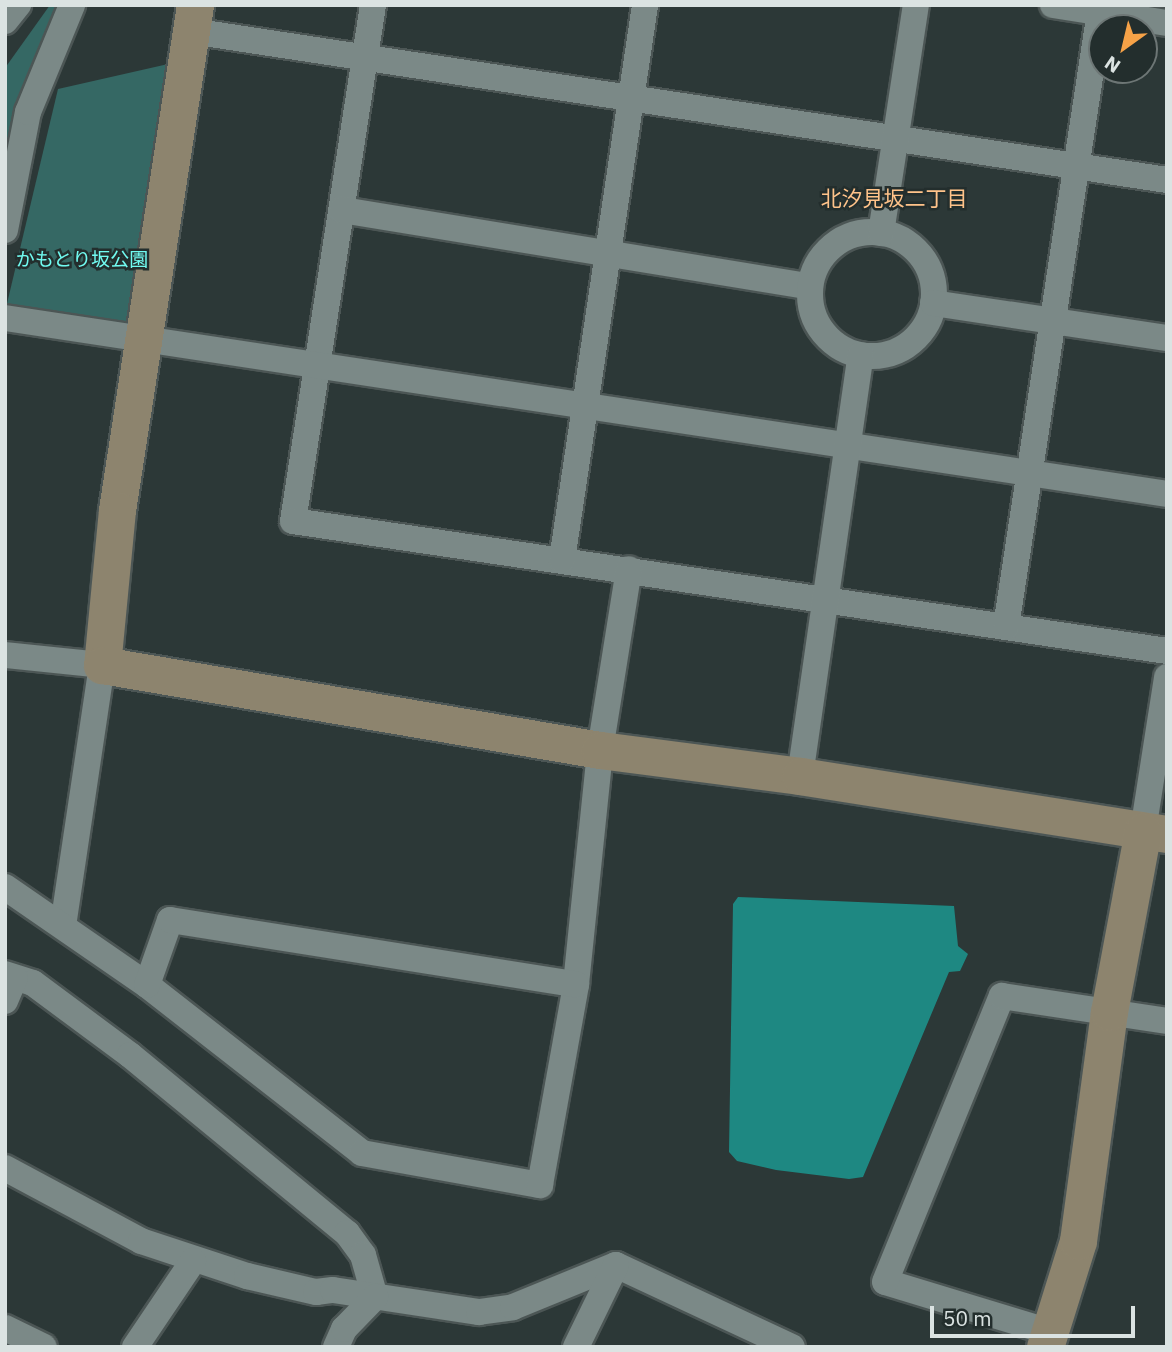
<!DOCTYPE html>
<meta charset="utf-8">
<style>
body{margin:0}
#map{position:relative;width:1172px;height:1352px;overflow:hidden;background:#2c3837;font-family:"IBM Plex Sans","Noto Sans JP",sans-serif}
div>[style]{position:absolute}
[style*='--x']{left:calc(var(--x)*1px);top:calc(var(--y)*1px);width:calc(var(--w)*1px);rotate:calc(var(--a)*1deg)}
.green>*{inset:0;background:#356864}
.water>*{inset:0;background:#1e8882}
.roads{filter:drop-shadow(2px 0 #4c5655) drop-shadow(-2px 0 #4c5655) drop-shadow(0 2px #4c5655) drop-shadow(0 -2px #4c5655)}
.street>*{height:26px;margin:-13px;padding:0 13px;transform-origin:13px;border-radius:13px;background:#7b8987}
.street>.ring{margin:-13px;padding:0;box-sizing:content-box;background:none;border:26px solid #7b8987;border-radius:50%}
.secondary>*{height:37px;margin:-18.5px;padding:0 18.5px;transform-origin:18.5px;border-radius:18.5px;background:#8d846e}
span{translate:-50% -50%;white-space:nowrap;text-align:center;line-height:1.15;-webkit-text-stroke:5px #232e2d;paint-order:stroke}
.park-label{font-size:19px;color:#71fbf1}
.neighbourhood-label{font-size:21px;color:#ffc38a}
.frame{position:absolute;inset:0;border:7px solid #dbe3e2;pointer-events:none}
.north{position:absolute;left:1088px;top:14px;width:70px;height:70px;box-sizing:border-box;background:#232e2d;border:2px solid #6d7675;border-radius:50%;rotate:214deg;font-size:19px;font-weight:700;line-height:28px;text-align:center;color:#dbe3e2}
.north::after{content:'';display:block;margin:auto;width:24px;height:32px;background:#f6a247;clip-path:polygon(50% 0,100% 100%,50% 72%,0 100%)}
.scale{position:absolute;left:930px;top:1306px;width:205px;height:32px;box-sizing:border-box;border:4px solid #dbe3e2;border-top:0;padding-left:9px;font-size:21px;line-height:24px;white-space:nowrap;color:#dbe3e2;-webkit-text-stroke:5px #232e2d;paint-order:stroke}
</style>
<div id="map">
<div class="green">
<div style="clip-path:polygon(50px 5px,60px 5px,5px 165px,5px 68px)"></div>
<div style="clip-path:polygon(177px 62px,133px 330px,5px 312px,58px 89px)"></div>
</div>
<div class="water">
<div style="clip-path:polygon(738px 897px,954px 906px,958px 946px,968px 954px,960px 971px,949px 972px,863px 1177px,849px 1179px,776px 1170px,737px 1161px,729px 1152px,733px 904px)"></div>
</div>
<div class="roads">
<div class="street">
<div style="--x:373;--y:5;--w:522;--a:98.81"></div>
<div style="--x:293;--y:521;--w:884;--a:8.46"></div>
<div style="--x:1053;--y:5;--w:115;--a:9"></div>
<div style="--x:5;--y:21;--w:21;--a:-51"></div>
<div style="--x:191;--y:31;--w:987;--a:8.68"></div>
<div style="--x:342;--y:210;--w:474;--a:9.3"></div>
<div style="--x:5;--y:230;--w:120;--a:-79"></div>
<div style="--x:28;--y:112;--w:116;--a:-67.6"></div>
<div class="ring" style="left:810px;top:232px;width:98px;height:98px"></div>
<div style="--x:881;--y:233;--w:231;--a:-81.3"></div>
<div style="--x:933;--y:303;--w:237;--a:8.5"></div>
<div style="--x:5;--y:318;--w:1175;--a:8.61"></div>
<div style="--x:562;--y:560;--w:561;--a:-81.49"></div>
<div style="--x:1006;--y:627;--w:629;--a:-81.32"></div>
<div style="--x:5;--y:655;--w:98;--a:5.9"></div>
<div style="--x:102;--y:665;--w:263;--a:98.5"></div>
<div style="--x:800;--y:776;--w:425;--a:-81.8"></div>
<div style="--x:1143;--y:831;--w:156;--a:-81.1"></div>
<div style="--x:5;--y:887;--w:173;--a:34.6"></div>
<div style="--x:147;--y:985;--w:273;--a:38"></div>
<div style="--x:362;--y:1153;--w:181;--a:10.2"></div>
<div style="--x:540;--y:1185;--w:204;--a:-79.8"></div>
<div style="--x:576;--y:984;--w:235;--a:-84.1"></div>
<div style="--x:600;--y:750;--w:183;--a:-80.9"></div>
<div style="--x:5;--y:974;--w:29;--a:18"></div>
<div style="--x:33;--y:983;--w:121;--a:36.6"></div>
<div style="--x:130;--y:1055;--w:281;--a:39.4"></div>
<div style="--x:347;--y:1233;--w:27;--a:54"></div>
<div style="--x:363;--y:1255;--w:44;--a:74.1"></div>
<div style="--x:147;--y:985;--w:69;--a:-70.5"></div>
<div style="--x:170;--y:920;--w:411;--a:9"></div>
<div style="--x:5;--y:1001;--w:25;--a:-67"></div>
<div style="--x:5;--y:1168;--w:154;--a:28.2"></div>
<div style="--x:141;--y:1241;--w:112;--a:18.3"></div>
<div style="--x:247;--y:1276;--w:71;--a:13.1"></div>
<div style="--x:316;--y:1292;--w:17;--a:-7"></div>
<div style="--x:333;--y:1290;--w:148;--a:8.6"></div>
<div style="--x:479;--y:1312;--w:34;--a:-8"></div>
<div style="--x:513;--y:1307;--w:111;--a:-22.2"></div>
<div style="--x:616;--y:1265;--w:194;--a:25"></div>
<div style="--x:5;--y:1328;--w:43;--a:26"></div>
<div style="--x:1050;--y:1332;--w:172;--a:-163.1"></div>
<div style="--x:885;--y:1282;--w:309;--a:-67.8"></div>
<div style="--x:1002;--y:996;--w:167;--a:8.6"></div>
<div style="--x:135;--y:1347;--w:104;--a:-56"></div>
<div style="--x:336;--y:1347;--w:20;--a:-66"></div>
<div style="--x:344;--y:1329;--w:45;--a:-45.9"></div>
<div style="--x:576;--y:1347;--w:91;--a:-64"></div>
</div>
<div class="secondary">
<div style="--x:195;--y:5;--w:511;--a:98.78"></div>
<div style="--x:117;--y:510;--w:156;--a:95.5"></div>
<div style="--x:102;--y:665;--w:505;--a:9.69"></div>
<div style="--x:600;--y:750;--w:202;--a:7.4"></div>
<div style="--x:800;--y:776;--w:372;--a:9"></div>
<div style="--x:1045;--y:1347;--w:111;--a:-72.7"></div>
<div style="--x:1078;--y:1241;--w:231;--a:-82.3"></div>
<div style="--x:1109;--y:1012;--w:184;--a:-79.4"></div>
</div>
</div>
<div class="park-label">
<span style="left:82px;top:260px">かもとり坂公園</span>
</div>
<div class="neighbourhood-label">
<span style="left:894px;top:198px">北汐見坂二丁目</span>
</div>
<div class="frame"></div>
<div class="north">N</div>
<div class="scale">50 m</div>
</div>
